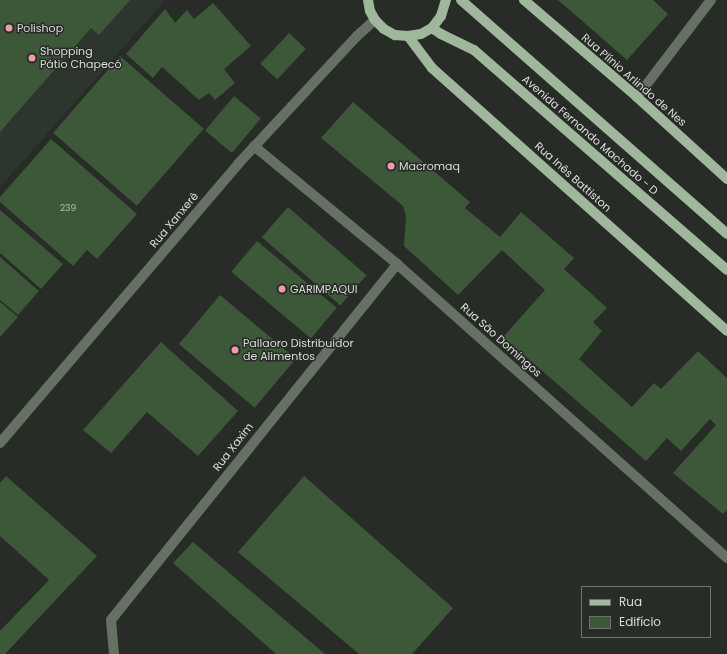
<!DOCTYPE html>
<meta charset="utf-8">
<style>
body{margin:0}
#map{position:relative;width:727px;height:654px;overflow:hidden;background:#272c26;font-family:Poppins,sans-serif}
div>[style]{position:absolute}
[style*='--x']{left:calc(var(--x)*1px);top:calc(var(--y)*1px);width:calc(var(--w)*1px);rotate:calc(var(--a)*1deg)}
.built>*{inset:0;background:#2d362c}
.building>*{inset:0;background:#3d5739;transform-origin:0 0}
.minor>*{height:10px;margin:-5px;padding:0 5px;transform-origin:5px;border-radius:5px;background:#657163}
.major>*{height:10px;margin:-5px;padding:0 5px;transform-origin:5px;border-radius:5px;background:#9fb79b}
.dots>*{width:11px;height:11px;translate:-50% -50%;box-sizing:border-box;border:2px solid #272c26;border-radius:50%}
span{translate:-50% -50%;white-space:nowrap;text-align:center;line-height:1.15;-webkit-text-stroke:3px #272c26;paint-order:stroke}
.number-label{font-size:9px;color:#b3bcb1}
.number-label span{-webkit-text-stroke-width:0}
.poi-label{font-size:11px;color:#daddd9}
.left{translate:0 -50%;text-align:left}
.street-label{font-size:11px;color:#daddd9}
.legend{position:absolute;left:581px;top:586px;width:130px;height:52px;box-sizing:border-box;background:#272c26;border:1px solid #6f736e;margin:0;padding:5px 7px;list-style:none;font-size:12px;color:#daddd9}
.legend li{display:flex;align-items:center;gap:8px;height:20px}
.legend b{width:20px;border:1px solid #6f736e}
</style>
<div id="map">
<div class="built">
<div style="clip-path:polygon(0 0,165px 0,0 187px)"></div>
</div>
<div class="building">
<div style="clip-path:polygon(0 0,130px 0,99px 35px,91px 28px,0 132px)"></div>
<div style="clip-path:polygon(558px 0,653px 0,668px 14px,627px 60px)"></div>
<div style="clip-path:polygon(213px 3px,251px 46px,224px 69px,235px 83px,215px 100px,209px 93px,199px 100px,162px 67px,153px 78px,126px 54px,165px 9px,175px 23px,187px 10px,194px 19px)"></div>
<div style="left:289px;top:33px;width:23px;height:42px;rotate:43deg"></div>
<div style="left:120px;top:56px;width:111px;height:102px;rotate:41deg"></div>
<div style="left:234px;top:96px;width:35px;height:45px;rotate:40deg"></div>
<div style="clip-path:polygon(353px 102px,470px 202px,465px 208px,500px 237px,521px 212px,574px 258px,564px 269px,607px 308px,593px 322px,602px 331px,579px 359px,632px 407px,654px 383px,661px 389px,698px 351px,727px 378px,727px 510px,723px 514px,673px 473px,716px 425px,710px 419px,681px 451px,667px 438px,646px 461px,503px 337px,545px 290px,502px 250px,458px 295px,404px 246px,406px 216px,403px 206px,321px 138px)"></div>
<div style="clip-path:polygon(51px 139px,137px 214px,97px 259px,87px 250px,73px 266px,0 202px,0 197px)"></div>
<div style="left:288px;top:207px;width:104px;height:40px;rotate:41deg"></div>
<div style="clip-path:polygon(0 210px,63px 264px,41px 289px,0 253px)"></div>
<div style="left:257px;top:241px;width:104px;height:40px;rotate:40deg"></div>
<div style="clip-path:polygon(0 257px,39px 291px,18px 315px,0 300px)"></div>
<div style="left:220px;top:295px;width:99px;height:64px;rotate:40deg"></div>
<div style="clip-path:polygon(0 302px,18px 317px,0 337px)"></div>
<div style="clip-path:polygon(161px 342px,238px 411px,198px 456px,147px 412px,111px 453px,83px 430px)"></div>
<div style="clip-path:polygon(6px 476px,97px 556px,5px 654px,0 654px,0 631px,49px 580px,0 536px,0 483px)"></div>
<div style="clip-path:polygon(304px 476px,453px 608px,412px 654px,359px 654px,238px 552px)"></div>
<div style="clip-path:polygon(193px 542px,325px 654px,276px 654px,173px 563px)"></div>
</div>
<div class="minor">
<div style="--x:637;--y:97;--w:122;--a:-52.7"></div>
<div style="--x:254;--y:146;--w:185;--a:39.5"></div>
<div style="--x:397;--y:264;--w:442;--a:41.7"></div>
<div style="--x:0;--y:443;--w:367;--a:-49.5"></div>
<div style="--x:238;--y:164;--w:175;--a:-47.1"></div>
<div style="--x:357;--y:36;--w:24;--a:-42"></div>
<div style="--x:114;--y:654;--w:34;--a:-95"></div>
<div style="--x:111;--y:620;--w:457;--a:-51.2"></div>
</div>
<div class="major">
<div style="--x:368;--y:0;--w:11;--a:80"></div>
<div style="--x:370;--y:11;--w:10;--a:61"></div>
<div style="--x:375;--y:20;--w:13;--a:45"></div>
<div style="--x:384;--y:29;--w:13;--a:29"></div>
<div style="--x:395;--y:35;--w:13;--a:4"></div>
<div style="--x:408;--y:36;--w:13;--a:-9"></div>
<div style="--x:421;--y:34;--w:13;--a:-29"></div>
<div style="--x:432;--y:28;--w:15;--a:-53"></div>
<div style="--x:441;--y:16;--w:17;--a:-73"></div>
<div style="--x:461;--y:0;--w:354;--a:41.3"></div>
<div style="--x:524;--y:0;--w:149;--a:40.6"></div>
<div style="--x:637;--y:97;--w:122;--a:42.3"></div>
<div style="--x:432;--y:28;--w:11;--a:34"></div>
<div style="--x:441;--y:34;--w:37;--a:26"></div>
<div style="--x:474;--y:50;--w:335;--a:41"></div>
<div style="--x:408;--y:36;--w:40;--a:53"></div>
<div style="--x:432;--y:68;--w:395;--a:41.7"></div>
</div>
<div class="dots">
<div style="left:9px;top:28px;background:#f29aac"></div>
<div style="left:32px;top:58px;background:#f29aac"></div>
<div style="left:391px;top:166px;background:#f29aac"></div>
<div style="left:282px;top:289px;background:#f29aac"></div>
<div style="left:235px;top:350px;background:#f29aac"></div>
</div>
<div class="number-label">
<span style="left:68px;top:208px">239</span>
</div>
<div class="poi-label">
<span class="left" style="left:17px;top:28px">Polishop</span>
<span class="left" style="left:40px;top:58px">Shopping<br>Pátio Chapecó</span>
<span class="left" style="left:399px;top:166px">Macromaq</span>
<span class="left" style="left:290px;top:289px">GARIMPAQUI</span>
<span class="left" style="left:243px;top:350px">Pallaoro Distribuidor<br>de Alimentos</span>
</div>
<div class="street-label">
<span style="left:634px;top:80px;rotate:41deg">Rua Plínio Arlindo de Nes</span>
<span style="left:590px;top:135px;rotate:41deg">Avenida Fernando Machado - D</span>
<span style="left:573px;top:177px;rotate:42deg">Rua Inês Battiston</span>
<span style="left:174px;top:220px;rotate:-50deg">Rua Xanxerê</span>
<span style="left:501px;top:340px;rotate:42deg">Rua São Domingos</span>
<span style="left:233px;top:447px;rotate:-52deg">Rua Xaxim</span>
</div>
<ul class="legend">
<li><b style="height:5px;background:#9fb79b"></b>Rua</li>
<li><b style="height:11px;background:#3d5739"></b>Edifício</li>
</ul>
</div>
